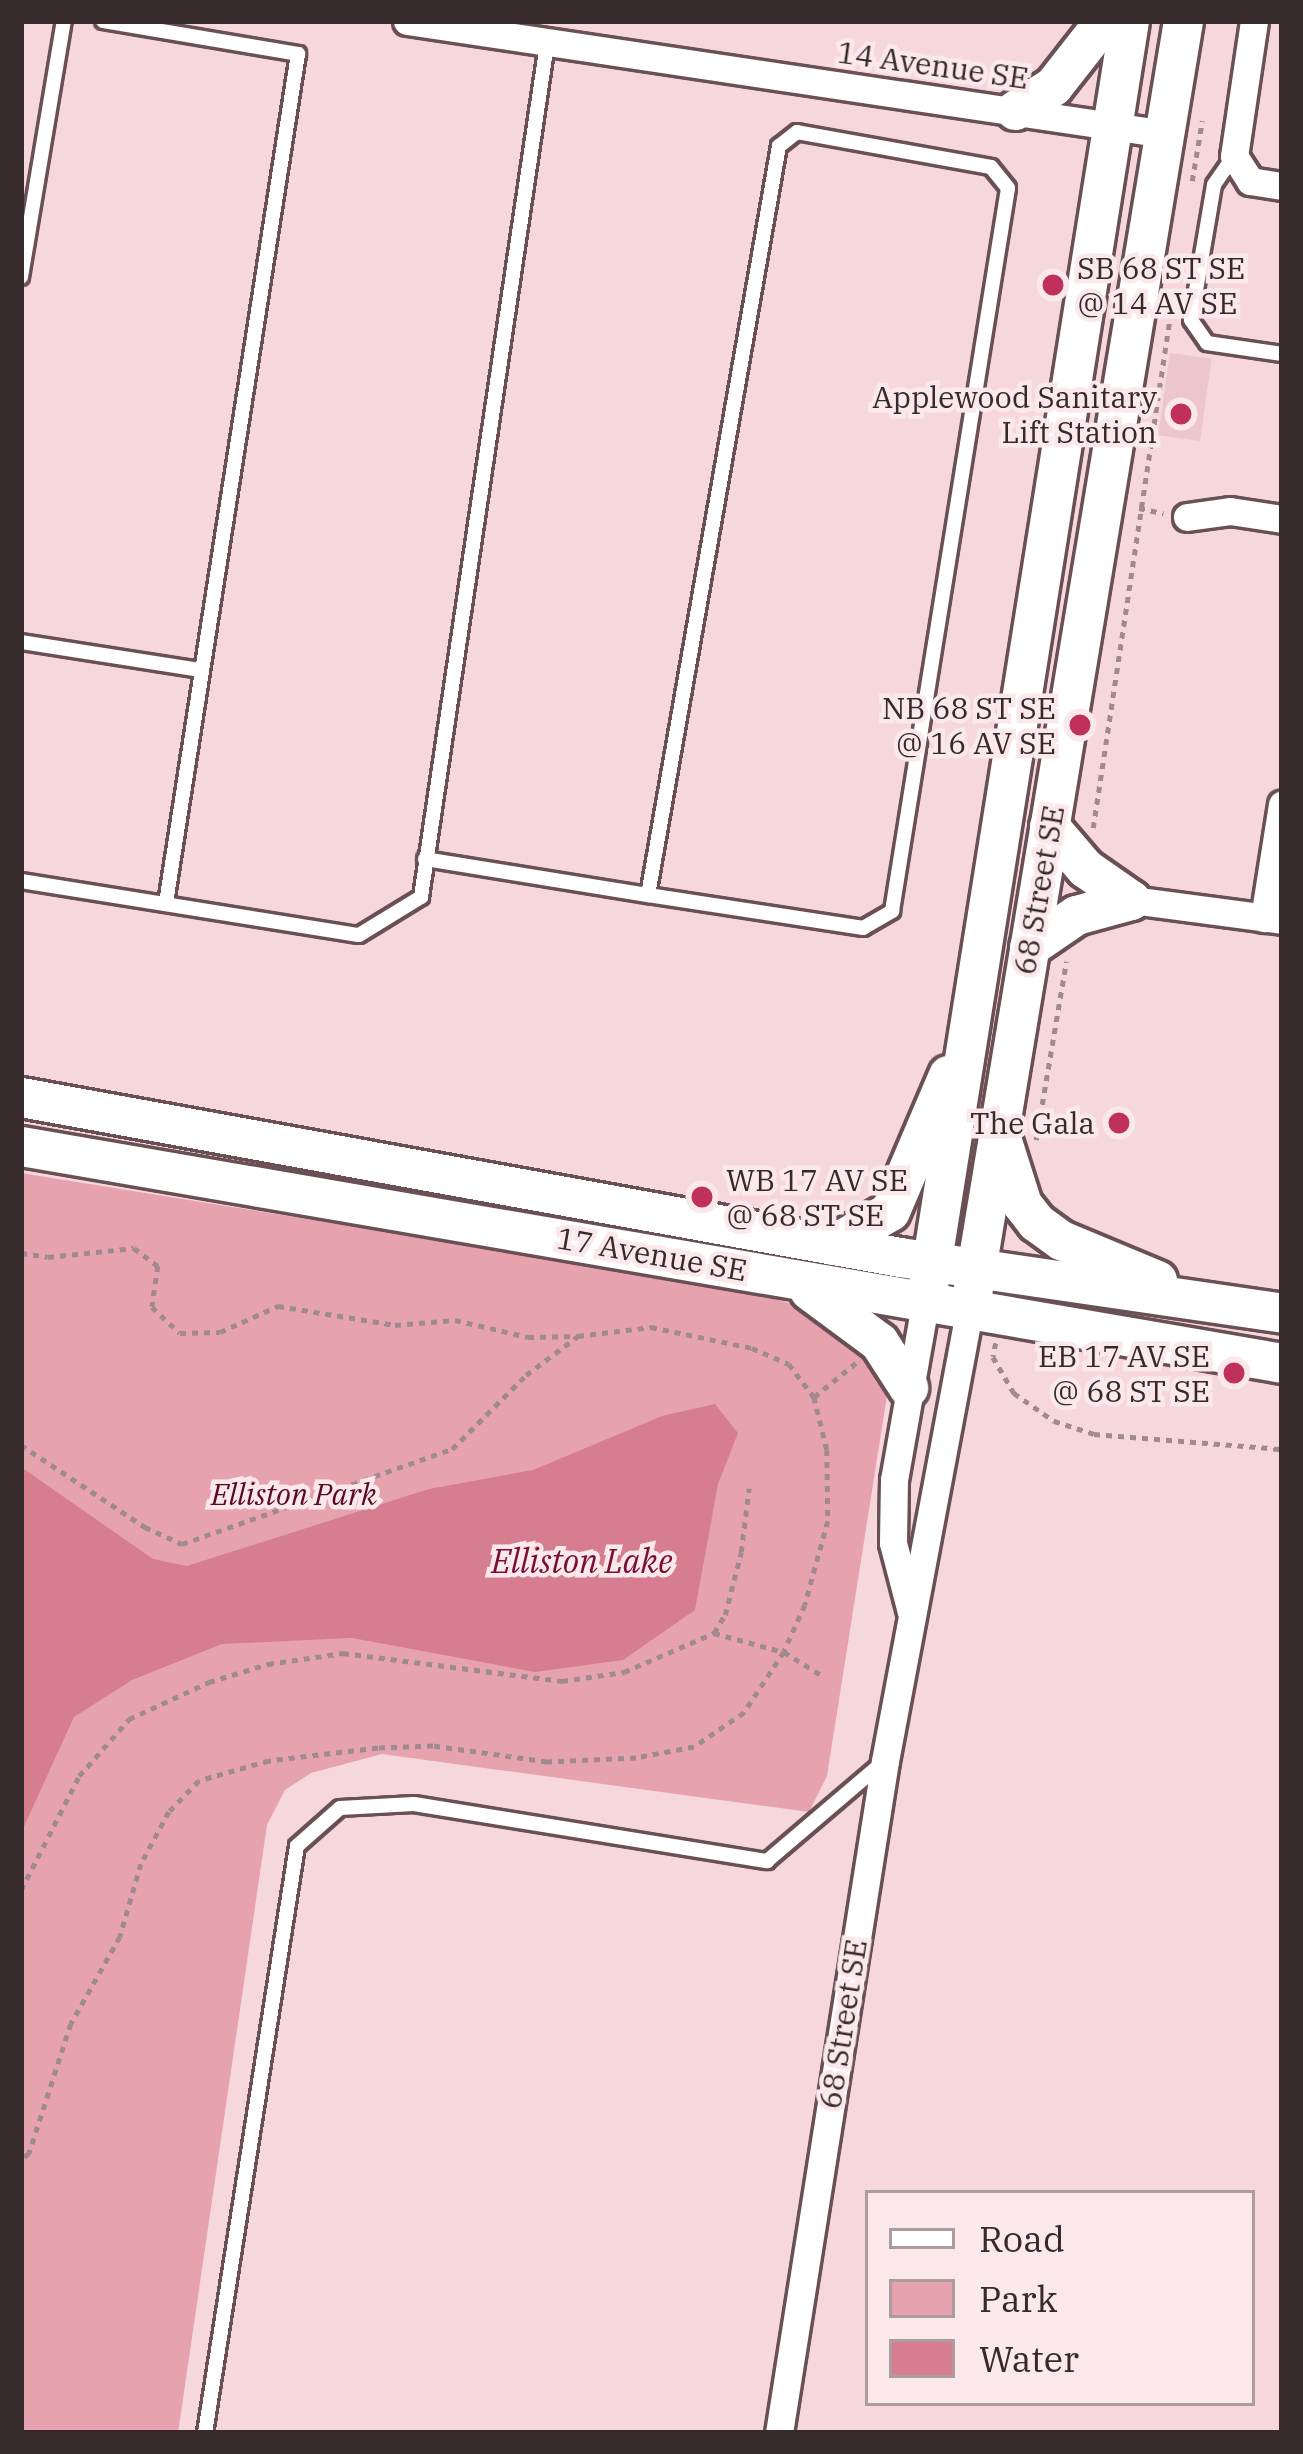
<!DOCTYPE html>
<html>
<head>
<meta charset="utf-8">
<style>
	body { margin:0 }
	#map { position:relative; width:1303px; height:2454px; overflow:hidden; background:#f6d7dc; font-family:"IBM Plex Serif",serif }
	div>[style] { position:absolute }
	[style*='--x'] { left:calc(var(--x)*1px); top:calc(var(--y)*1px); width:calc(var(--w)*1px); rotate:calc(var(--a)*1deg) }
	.built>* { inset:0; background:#ecc6cb; transform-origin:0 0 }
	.green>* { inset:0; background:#e6a3ae }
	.water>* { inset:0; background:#d67d8f }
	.path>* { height:4.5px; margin-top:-2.25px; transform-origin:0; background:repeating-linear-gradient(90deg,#a08a8d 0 6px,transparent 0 12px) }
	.roads { filter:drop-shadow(3px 0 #6a5054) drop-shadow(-3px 0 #6a5054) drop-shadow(0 3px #6a5054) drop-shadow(0 -3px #6a5054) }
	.lane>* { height:14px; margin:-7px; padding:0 7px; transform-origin:7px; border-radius:7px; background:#fff }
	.street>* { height:27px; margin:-13.5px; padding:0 13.5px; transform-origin:13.5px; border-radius:13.5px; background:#fff }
	.secondary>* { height:39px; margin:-19.5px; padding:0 19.5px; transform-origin:19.5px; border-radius:19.5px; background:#fff }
	.dots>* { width:33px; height:33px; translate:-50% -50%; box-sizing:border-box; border:6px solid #fbe8eb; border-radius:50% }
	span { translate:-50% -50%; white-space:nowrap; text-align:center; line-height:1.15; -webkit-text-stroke:9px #fbe8eb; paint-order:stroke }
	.street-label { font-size:30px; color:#35292b }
	.poi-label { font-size:30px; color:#35292b }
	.left { translate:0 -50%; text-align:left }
	.right { translate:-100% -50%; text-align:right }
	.park-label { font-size:30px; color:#5a0824; font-style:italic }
	.water-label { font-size:33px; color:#7a0d33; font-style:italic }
	.frame { position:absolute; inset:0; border:24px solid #35292b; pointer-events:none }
	.legend { position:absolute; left:865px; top:2190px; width:390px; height:216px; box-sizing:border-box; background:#fbe8eb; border:3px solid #ac9c9e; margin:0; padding:15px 21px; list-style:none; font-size:36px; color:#35292b }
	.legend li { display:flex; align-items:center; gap:24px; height:60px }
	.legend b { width:60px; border:3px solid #ac9c9e }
</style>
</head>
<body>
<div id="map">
	<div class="built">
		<div style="left:1170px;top:353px;width:42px;height:83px;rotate:8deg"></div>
	</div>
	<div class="green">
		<div style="clip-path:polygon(21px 1173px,748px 1290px,829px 1316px,889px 1383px,827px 1776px,809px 1812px,382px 1754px,311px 1773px,285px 1790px,267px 1825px,178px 2433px,21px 2433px)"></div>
	</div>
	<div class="water">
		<div style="clip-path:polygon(715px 1404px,738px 1433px,718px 1484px,695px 1610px,623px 1660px,535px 1672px,352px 1638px,222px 1644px,132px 1680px,74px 1717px,21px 1833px,21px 1467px,153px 1559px,187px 1566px,429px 1489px,533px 1470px,662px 1416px)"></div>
	</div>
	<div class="path">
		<div style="--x:1192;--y:181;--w:61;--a:-80.5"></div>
		<div style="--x:1139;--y:508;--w:25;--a:12"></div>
		<div style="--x:1093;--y:828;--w:517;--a:-81.43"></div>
		<div style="--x:1036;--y:1140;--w:181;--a:-80.4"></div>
		<div style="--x:21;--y:1253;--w:27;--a:8"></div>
		<div style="--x:48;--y:1257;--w:86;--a:-6"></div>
		<div style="--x:134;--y:1248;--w:30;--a:37"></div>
		<div style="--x:158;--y:1266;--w:41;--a:98.3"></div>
		<div style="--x:152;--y:1307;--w:38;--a:43"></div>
		<div style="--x:180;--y:1333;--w:40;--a:-1.4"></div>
		<div style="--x:220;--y:1332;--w:64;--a:-24.1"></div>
		<div style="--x:278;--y:1306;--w:119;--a:9.2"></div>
		<div style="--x:395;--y:1325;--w:60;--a:-4.8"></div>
		<div style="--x:455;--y:1320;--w:75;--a:13.1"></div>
		<div style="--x:528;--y:1337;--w:50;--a:-1.1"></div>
		<div style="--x:996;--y:1343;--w:14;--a:102"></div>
		<div style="--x:993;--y:1357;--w:42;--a:59.7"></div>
		<div style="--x:1014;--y:1393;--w:49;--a:35"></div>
		<div style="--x:1054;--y:1421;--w:42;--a:18"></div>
		<div style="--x:1094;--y:1434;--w:189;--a:4.6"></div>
		<div style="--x:814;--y:1397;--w:55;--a:-39.1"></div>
		<div style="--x:21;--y:1445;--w:149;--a:33.5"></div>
		<div style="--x:145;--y:1527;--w:41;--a:24.7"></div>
		<div style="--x:182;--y:1544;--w:286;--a:-19.4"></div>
		<div style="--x:452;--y:1449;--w:105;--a:-45"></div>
		<div style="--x:526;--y:1375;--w:65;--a:-36.9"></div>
		<div style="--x:578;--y:1336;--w:74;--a:-7"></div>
		<div style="--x:651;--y:1327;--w:103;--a:11.7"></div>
		<div style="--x:752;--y:1348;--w:40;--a:23.4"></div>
		<div style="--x:789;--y:1364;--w:41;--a:52.9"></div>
		<div style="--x:814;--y:1397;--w:55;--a:76.2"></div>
		<div style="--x:827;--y:1450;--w:71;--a:89.2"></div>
		<div style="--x:828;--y:1521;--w:87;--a:105.3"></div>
		<div style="--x:805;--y:1605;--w:51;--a:114.1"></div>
		<div style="--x:784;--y:1652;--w:73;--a:123.3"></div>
		<div style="--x:744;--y:1713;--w:60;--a:145.8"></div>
		<div style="--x:694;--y:1747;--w:59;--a:169.3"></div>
		<div style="--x:636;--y:1758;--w:89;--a:177.4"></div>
		<div style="--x:547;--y:1762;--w:115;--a:-172"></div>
		<div style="--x:433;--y:1746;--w:55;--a:177.9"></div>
		<div style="--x:378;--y:1748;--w:110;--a:173.2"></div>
		<div style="--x:269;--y:1761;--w:73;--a:164.1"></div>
		<div style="--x:199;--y:1781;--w:43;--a:134.1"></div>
		<div style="--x:169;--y:1812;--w:59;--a:118.3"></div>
		<div style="--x:141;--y:1864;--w:76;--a:106"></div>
		<div style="--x:120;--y:1937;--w:100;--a:119.4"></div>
		<div style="--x:71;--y:2024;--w:137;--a:107.9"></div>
		<div style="--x:29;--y:2154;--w:9;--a:148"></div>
		<div style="--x:714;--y:1633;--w:73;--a:15.2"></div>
		<div style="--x:784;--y:1652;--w:44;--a:31.9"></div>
		<div style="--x:21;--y:1890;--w:128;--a:-63"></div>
		<div style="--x:79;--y:1776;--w:76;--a:-48.7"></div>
		<div style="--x:129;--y:1719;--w:88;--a:-24.8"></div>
		<div style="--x:209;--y:1682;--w:62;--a:-17"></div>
		<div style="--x:268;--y:1664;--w:76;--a:-8.3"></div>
		<div style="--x:343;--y:1653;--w:221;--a:7.3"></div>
		<div style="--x:562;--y:1681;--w:63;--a:-8.3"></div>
		<div style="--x:624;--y:1672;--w:98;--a:-23.4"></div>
		<div style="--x:714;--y:1633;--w:21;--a:-59"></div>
		<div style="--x:725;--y:1615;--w:65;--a:-75.7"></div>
		<div style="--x:741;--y:1552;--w:64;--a:-82.9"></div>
	</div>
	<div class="roads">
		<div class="lane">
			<div style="--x:103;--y:21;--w:198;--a:9.6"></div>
			<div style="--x:298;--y:54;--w:859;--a:98.84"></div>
			<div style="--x:1234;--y:156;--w:35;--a:125"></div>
			<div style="--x:1214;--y:185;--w:137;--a:99.7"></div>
			<div style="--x:1191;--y:320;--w:28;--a:55"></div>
			<div style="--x:1207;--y:343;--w:76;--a:8.3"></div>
			<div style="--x:21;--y:277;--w:260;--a:-80.5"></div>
			<div style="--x:21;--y:642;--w:180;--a:8.9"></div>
			<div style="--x:425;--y:859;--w:226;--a:9.2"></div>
			<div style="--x:648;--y:895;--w:218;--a:8.7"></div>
			<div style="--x:863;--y:928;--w:34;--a:-30"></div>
			<div style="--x:892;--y:911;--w:732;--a:-80.88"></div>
			<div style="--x:1008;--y:188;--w:27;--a:-129"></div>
			<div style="--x:991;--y:167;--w:197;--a:-169.8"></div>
			<div style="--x:797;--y:132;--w:23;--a:142"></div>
			<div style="--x:779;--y:146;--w:760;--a:99.92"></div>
			<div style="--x:21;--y:881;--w:342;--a:9.1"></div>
			<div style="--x:359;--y:935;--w:73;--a:-31.5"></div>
			<div style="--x:421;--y:897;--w:862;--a:-81.6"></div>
			<div style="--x:205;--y:2433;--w:594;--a:-81.09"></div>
			<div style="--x:297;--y:1846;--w:57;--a:-41.5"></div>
			<div style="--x:340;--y:1808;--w:74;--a:-3.1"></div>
			<div style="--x:414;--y:1804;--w:358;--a:9.2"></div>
			<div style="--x:767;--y:1861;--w:150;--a:-40.4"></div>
		</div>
		<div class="street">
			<div style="--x:407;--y:21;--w:766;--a:8.48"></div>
			<div style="--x:1254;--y:21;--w:136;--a:98.4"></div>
			<div style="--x:1234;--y:156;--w:30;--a:57"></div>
			<div style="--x:1250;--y:181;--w:32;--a:9"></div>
			<div style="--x:1187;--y:517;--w:43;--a:-7.9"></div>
			<div style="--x:1230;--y:511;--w:53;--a:8.7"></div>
			<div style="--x:1131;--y:900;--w:152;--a:7.5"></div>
			<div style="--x:1264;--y:918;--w:115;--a:-81"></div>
			<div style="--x:911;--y:1612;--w:71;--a:-104.6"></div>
			<div style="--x:893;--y:1543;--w:63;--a:-89.1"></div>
			<div style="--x:894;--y:1480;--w:179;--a:-80"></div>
			<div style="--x:779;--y:2433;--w:680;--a:-81.04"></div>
			<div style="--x:885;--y:1761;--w:457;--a:-79.4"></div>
		</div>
		<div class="secondary">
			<div style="--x:1015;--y:110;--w:45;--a:-32.3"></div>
			<div style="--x:1053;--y:86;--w:83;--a:-51.9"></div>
			<div style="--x:1049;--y:826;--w:55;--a:49.4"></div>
			<div style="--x:1085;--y:868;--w:56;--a:34.8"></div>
			<div style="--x:1029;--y:947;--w:57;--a:-34.2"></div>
			<div style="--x:1076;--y:915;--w:57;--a:-15.3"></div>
			<div style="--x:21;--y:1097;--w:893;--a:10.32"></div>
			<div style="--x:900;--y:1257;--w:386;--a:8.3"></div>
			<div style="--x:1002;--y:1141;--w:66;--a:72.4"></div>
			<div style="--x:1022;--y:1204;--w:23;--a:52"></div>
			<div style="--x:1036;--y:1222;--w:31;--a:36"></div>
			<div style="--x:1061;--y:1240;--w:104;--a:22.6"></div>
			<div style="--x:21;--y:1146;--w:1280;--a:9.76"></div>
			<div style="--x:832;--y:1245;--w:67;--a:-30.4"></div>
			<div style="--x:890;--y:1211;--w:148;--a:-66.9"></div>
			<div style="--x:809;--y:1290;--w:87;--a:36.6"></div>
			<div style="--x:879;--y:1342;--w:54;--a:57.2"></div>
			<div style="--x:925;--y:1304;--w:1299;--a:-80.97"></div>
			<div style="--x:969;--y:1312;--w:1309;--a:-80.59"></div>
		</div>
	</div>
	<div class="dots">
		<div style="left:1053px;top:285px;background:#bf305b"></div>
		<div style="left:1181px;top:414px;background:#bf305b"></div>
		<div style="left:1080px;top:725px;background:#bf305b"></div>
		<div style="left:1119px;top:1123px;background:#bf305b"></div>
		<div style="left:702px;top:1197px;background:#bf305b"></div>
		<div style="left:1234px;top:1373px;background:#bf305b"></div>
	</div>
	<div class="street-label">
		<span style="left:933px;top:65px;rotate:8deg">14 Avenue SE</span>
		<span style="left:1039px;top:890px;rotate:-80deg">68 Street SE</span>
		<span style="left:652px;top:1254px;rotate:10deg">17 Avenue SE</span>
		<span style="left:843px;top:2024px;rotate:-81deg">68 Street SE</span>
	</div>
	<div class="poi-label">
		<span class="left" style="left:1077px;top:285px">SB 68 ST SE<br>@ 14 AV SE</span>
		<span class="right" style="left:1157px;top:414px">Applewood Sanitary<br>Lift Station</span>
		<span class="right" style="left:1056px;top:725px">NB 68 ST SE<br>@ 16 AV SE</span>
		<span class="right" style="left:1095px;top:1123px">The Gala</span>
		<span class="left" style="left:726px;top:1197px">WB 17 AV SE<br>@ 68 ST SE</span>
		<span class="right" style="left:1210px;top:1373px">EB 17 AV SE<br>@ 68 ST SE</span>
	</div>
	<div class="park-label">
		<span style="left:294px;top:1494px">Elliston Park</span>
	</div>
	<div class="water-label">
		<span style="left:582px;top:1561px">Elliston Lake</span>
	</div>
	<div class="frame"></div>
	<ul class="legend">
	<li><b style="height:15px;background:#fff"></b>Road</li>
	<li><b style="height:33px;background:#e6a3ae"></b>Park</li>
	<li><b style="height:33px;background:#d67d8f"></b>Water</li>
	</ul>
</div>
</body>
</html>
